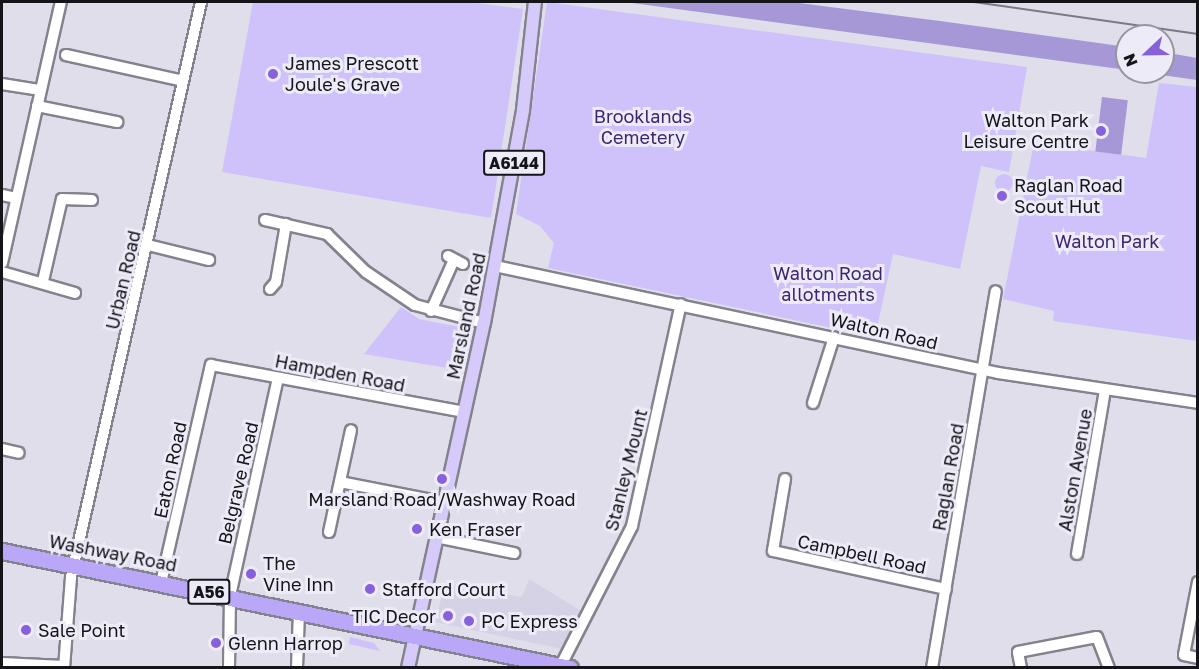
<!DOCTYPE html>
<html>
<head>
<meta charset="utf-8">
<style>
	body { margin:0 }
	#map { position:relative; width:1199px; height:669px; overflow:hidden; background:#e0deea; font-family:"Golos Text",sans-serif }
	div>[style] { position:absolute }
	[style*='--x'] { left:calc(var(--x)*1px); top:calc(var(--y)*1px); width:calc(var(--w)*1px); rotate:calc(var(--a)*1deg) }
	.built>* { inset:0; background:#d6d2e5 }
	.green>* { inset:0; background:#cfc2fa }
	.round { border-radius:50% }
	.water>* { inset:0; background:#a697d6; transform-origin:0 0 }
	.roads { filter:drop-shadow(2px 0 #84828d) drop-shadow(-2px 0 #84828d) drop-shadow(0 2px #84828d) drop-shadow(0 -2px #84828d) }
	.minor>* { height:10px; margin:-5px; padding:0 5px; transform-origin:5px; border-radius:5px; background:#fff }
	.major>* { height:12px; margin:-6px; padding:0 6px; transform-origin:6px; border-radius:6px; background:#d6cafb }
	.highway>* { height:15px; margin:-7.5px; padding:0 7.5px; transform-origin:7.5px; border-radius:7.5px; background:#bba7f8 }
	.tram>* { height:1.5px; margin:-0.75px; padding:0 0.75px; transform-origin:0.75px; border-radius:0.75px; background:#7b7981 }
	.dots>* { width:16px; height:16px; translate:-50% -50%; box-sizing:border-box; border:3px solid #edebf8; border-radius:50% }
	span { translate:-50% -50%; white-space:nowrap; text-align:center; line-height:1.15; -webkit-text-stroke:6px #edebf8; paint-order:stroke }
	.shield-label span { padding:2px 4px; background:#edebf8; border:2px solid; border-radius:4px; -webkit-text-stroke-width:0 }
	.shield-label { font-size:16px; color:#151418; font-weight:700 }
	.poi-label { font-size:18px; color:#151418 }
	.left { translate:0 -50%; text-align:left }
	.right { translate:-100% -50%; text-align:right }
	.park-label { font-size:18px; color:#3e256f }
	.street-label { font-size:18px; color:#151418 }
	.frame { position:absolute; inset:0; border:3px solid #151418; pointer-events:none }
	.north { position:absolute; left:1115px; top:24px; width:60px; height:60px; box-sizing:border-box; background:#edebf8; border:2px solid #97959e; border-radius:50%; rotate:248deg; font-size:16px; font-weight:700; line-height:24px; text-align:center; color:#151418 }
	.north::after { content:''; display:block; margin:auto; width:21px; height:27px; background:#8760db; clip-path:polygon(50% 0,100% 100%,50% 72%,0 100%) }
</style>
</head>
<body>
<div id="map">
	<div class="built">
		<div style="clip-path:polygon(529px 579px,583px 612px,566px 650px,435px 622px,445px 584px,522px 597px)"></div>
	</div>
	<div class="green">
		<div style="clip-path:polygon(253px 2px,469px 2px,523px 9px,491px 218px,222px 172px)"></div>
		<div style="clip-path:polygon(547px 2px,1027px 67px,1009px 172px,981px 166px,960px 269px,893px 254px,875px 337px,548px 268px,554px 243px,540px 226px,516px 214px)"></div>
		<div style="clip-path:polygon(1159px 83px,1197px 87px,1197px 341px,1053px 321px,1054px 311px,1003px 299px,1034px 143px,1146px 158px)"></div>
		<div class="round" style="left:995px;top:174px;width:18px;height:18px"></div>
		<div style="clip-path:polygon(401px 307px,419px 319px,459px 327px,465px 340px,459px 370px,364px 354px)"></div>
		<div style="clip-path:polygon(350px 637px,374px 643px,380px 651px,349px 644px)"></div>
	</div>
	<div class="water">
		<div style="clip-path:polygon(625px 2px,791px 2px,940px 21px,1127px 47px,1127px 70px)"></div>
		<div style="clip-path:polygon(1163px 52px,1197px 58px,1197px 80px,1140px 72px,1163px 72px)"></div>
		<div style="left:1102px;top:97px;width:26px;height:55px;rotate:7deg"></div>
	</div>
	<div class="roads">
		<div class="minor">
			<div style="--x:66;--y:55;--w:120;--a:12.5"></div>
			<div style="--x:2;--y:84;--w:39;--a:9"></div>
			<div style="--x:37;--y:106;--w:82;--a:11.3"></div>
			<div style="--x:2;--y:195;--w:14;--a:12"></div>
			<div style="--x:265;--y:220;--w:64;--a:12.7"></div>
			<div style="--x:327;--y:234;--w:54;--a:44.3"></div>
			<div style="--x:366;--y:272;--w:59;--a:34"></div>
			<div style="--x:415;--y:305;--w:71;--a:14.6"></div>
			<div style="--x:148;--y:245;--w:63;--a:13.8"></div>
			<div style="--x:448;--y:256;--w:17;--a:28"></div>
			<div style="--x:2;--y:263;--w:268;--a:-77.3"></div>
			<div style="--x:495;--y:266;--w:514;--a:12.01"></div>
			<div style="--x:998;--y:373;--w:202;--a:8.5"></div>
			<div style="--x:2;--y:272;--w:76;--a:16"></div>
			<div style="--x:43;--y:281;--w:84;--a:-77"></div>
			<div style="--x:62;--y:199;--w:30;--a:2"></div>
			<div style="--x:270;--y:289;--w:9;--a:-49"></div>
			<div style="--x:276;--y:282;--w:59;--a:-80.2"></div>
			<div style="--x:431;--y:311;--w:54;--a:-65.8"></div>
			<div style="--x:813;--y:403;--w:69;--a:-72.3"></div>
			<div style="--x:2;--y:449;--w:17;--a:13"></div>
			<div style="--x:785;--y:479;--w:73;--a:99.5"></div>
			<div style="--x:773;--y:551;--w:177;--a:12.4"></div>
			<div style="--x:340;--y:482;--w:105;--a:11"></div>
			<div style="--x:329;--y:532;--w:104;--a:-77.8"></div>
			<div style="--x:436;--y:537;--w:80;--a:11.6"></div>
			<div style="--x:1077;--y:554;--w:165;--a:-80.3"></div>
			<div style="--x:1198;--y:582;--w:74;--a:100.9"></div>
			<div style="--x:1184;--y:655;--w:14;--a:12"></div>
			<div style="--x:161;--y:583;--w:224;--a:-77.1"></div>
			<div style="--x:211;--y:365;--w:257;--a:10.5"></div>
			<div style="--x:2;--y:663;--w:62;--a:2.8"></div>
			<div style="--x:561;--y:665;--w:156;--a:-62.9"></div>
			<div style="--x:632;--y:526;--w:227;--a:-77.6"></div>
			<div style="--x:64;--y:668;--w:91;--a:-85.6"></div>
			<div style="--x:71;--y:577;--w:590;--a:-77.26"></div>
			<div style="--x:229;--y:668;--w:72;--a:-89.2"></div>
			<div style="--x:230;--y:596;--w:223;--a:-77.6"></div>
			<div style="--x:297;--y:668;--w:58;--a:-88"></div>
			<div style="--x:932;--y:668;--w:382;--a:-80.4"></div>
			<div style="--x:1021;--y:668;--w:16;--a:-101"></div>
			<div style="--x:1018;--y:652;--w:80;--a:-10.8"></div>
			<div style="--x:1097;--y:637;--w:33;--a:69"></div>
		</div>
		<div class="major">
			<div style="--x:408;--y:668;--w:353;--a:-77.6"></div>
			<div style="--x:484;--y:323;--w:217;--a:-79.6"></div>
			<div style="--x:523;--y:110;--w:109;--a:-83.7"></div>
		</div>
		<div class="highway">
			<div style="--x:2;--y:551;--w:580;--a:11.64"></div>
		</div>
	</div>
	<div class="tram">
		<div style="--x:974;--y:2;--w:226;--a:8.1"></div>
	</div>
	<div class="dots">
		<div style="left:273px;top:74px;background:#8760db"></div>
		<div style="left:1101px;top:131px;background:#8760db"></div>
		<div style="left:1002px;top:196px;background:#8760db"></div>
		<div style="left:442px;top:479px;background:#8760db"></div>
		<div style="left:417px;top:529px;background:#8760db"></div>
		<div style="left:251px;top:574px;background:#8760db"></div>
		<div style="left:370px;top:589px;background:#8760db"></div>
		<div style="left:448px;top:616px;background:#8760db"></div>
		<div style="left:469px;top:621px;background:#8760db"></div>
		<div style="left:26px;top:630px;background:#8760db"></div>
		<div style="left:216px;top:643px;background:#8760db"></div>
	</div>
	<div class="shield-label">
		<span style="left:514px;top:163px">A6144</span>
		<span style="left:209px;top:592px">A56</span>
	</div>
	<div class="poi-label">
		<span class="left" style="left:285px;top:74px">James Prescott<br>Joule's Grave</span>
		<span class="right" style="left:1089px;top:131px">Walton Park<br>Leisure Centre</span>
		<span class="left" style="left:1014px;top:196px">Raglan Road<br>Scout Hut</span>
		<span style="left:442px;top:499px">Marsland Road/Washway Road</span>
		<span class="left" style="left:429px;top:529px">Ken Fraser</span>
		<span class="left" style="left:263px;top:574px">The<br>Vine Inn</span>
		<span class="left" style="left:382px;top:589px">Stafford Court</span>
		<span class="right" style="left:436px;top:616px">TIC Decor</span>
		<span class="left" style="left:481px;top:621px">PC Express</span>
		<span class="left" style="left:38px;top:630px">Sale Point</span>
		<span class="left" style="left:228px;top:643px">Glenn Harrop</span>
	</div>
	<div class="park-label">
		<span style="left:643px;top:127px">Brooklands<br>Cemetery</span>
		<span style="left:1107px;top:241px">Walton Park</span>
		<span style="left:828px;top:284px">Walton Road<br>allotments</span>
	</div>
	<div class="street-label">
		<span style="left:123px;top:280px;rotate:-77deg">Urban Road</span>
		<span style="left:466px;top:316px;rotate:-78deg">Marsland Road</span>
		<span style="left:884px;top:331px;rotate:13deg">Walton Road</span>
		<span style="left:340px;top:373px;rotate:11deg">Hampden Road</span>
		<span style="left:170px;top:470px;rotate:-78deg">Eaton Road</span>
		<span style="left:626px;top:470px;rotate:-76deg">Stanley Mount</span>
		<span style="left:1075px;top:470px;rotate:-80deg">Alston Avenue</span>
		<span style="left:948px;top:477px;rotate:-80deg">Raglan Road</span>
		<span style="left:238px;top:483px;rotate:-77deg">Belgrave Road</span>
		<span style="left:113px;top:553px;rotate:11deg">Washway Road</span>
		<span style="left:862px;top:554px;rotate:12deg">Campbell Road</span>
	</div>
	<div class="frame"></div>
	<div class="north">N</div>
</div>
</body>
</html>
